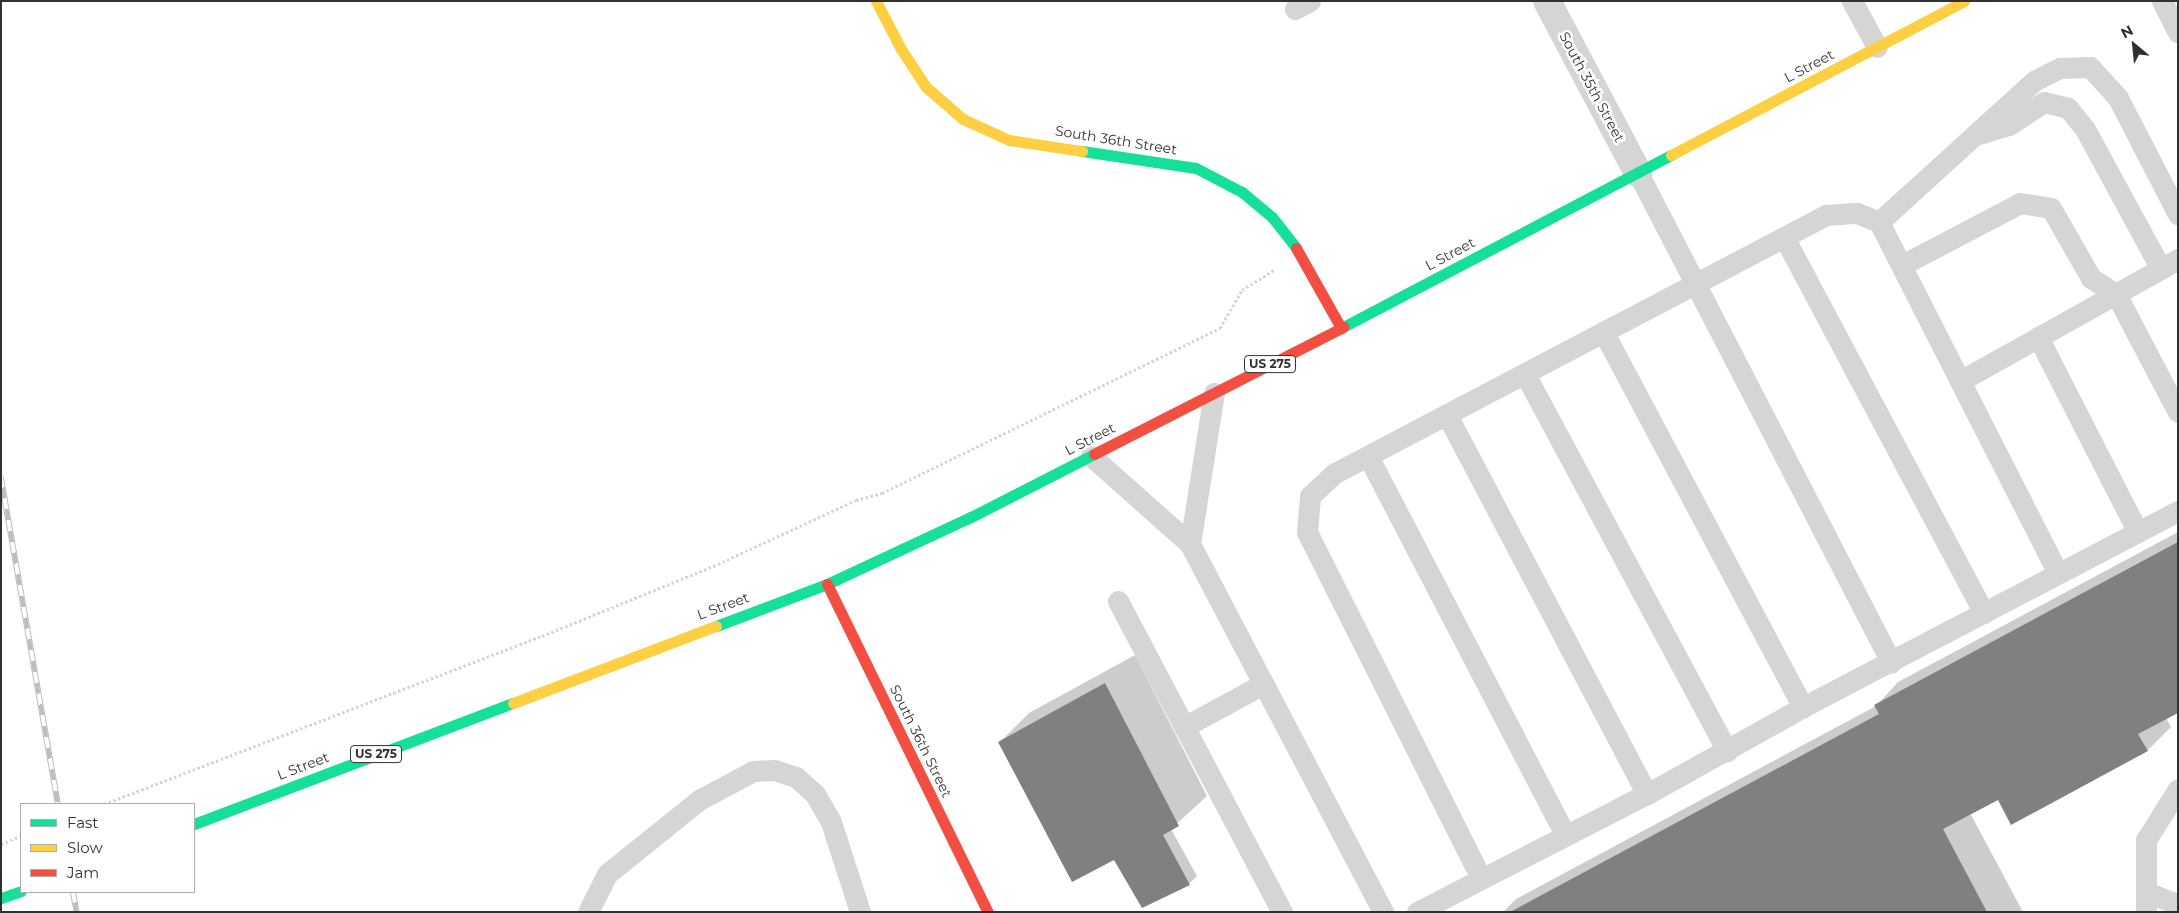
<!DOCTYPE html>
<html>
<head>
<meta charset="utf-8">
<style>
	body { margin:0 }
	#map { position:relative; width:2179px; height:913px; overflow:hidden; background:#fff; font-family:Montserrat,sans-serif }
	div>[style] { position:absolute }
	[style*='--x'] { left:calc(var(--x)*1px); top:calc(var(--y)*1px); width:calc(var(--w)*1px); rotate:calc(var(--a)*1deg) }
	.shadow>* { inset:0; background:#0003 }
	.building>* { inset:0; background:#808080 }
	.path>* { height:3px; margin-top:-1.5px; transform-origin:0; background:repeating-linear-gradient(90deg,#d5d5d5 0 2.5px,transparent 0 5px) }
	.lane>* { height:21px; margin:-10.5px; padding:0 10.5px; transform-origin:10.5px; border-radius:10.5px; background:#d5d5d5 }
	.street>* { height:28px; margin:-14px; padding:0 14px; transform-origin:14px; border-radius:14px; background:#d5d5d5 }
	.fast>* { height:11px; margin:-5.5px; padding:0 5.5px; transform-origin:5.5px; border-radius:5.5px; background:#16e098 }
	.slow>* { height:11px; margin:-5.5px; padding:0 5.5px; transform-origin:5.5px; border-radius:5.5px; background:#ffcf43 }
	.jam>* { height:11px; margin:-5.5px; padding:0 5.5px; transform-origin:5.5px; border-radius:5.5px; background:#f24e42 }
	.rail>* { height:5.5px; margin-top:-2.75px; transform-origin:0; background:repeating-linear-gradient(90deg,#fff 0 11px,#bdbdbd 0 22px); box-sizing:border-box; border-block:1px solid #bdbdbd }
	span { translate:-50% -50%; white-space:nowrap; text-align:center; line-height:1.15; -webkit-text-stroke:5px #fff; paint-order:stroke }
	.shield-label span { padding:1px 4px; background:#fff; border:1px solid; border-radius:4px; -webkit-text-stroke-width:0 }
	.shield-label { font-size:12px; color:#313131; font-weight:700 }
	.street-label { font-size:14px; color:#313131 }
	.frame { position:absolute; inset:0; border:2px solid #313131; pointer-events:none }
	.legend { position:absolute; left:20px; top:803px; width:175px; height:90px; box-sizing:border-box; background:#fff; border:1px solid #adadad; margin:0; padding:6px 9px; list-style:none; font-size:15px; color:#313131 }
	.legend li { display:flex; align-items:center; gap:10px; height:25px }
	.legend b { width:25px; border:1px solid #adadad }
	.north { position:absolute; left:2109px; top:20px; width:50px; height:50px; -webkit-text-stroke:4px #fff; paint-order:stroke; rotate:332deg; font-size:14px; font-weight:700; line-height:20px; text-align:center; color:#313131 }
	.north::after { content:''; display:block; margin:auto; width:18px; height:22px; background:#313131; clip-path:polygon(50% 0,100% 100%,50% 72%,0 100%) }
</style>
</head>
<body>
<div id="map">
	<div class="shadow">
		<div style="clip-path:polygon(2178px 532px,2178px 711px,2166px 718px,2171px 727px,2148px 750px,2012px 823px,1999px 798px,1970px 813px,2023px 912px,1503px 912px,1516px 899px,1876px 706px,1898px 682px)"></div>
		<div style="clip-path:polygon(1135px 655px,1207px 796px,1171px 829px,1197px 876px,1189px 884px,1115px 861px,1000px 742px,1029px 713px)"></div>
	</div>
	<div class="building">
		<div style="clip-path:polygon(2178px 542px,2178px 713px,2138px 734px,2148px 751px,2011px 825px,1998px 800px,1943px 829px,1987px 912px,1510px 912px,1879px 714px,1874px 705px)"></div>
		<div style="clip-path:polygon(1105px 683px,1179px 826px,1163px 835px,1190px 885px,1142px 908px,1114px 860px,1072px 882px,998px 742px)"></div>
	</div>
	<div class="path">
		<div style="--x:104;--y:804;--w:469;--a:-21"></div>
		<div style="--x:542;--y:636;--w:190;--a:-22.2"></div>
		<div style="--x:718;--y:564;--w:152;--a:-24.9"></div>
		<div style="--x:856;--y:500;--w:27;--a:-15"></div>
		<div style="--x:882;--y:493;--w:376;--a:-26"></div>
		<div style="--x:1220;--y:328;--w:44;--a:-59.9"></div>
		<div style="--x:1242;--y:290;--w:38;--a:-32"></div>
		<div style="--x:1;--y:844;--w:22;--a:-22"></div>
	</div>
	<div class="lane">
		<div style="--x:1852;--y:1;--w:52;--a:61.5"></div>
		<div style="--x:2162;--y:1;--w:35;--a:63"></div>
		<div style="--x:1295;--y:9;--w:17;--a:-28"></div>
		<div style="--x:1979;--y:134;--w:31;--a:-17"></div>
		<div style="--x:2009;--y:125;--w:42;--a:-33.3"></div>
		<div style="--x:2044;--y:102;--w:25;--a:14"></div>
		<div style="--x:2068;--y:108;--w:27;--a:51"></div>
		<div style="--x:2085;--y:129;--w:159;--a:61.5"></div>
		<div style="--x:1638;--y:173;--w:551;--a:62.64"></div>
		<div style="--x:1879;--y:222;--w:394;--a:63"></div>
		<div style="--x:1784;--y:237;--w:426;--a:62"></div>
		<div style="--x:1902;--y:265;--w:133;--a:-27.7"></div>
		<div style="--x:2020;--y:203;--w:31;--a:9"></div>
		<div style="--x:2051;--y:208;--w:81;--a:60.3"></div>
		<div style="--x:2091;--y:278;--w:30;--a:33"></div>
		<div style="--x:2116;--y:294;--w:133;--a:62.3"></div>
		<div style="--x:1604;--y:333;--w:424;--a:62"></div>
		<div style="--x:2038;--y:337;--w:219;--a:62.9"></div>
		<div style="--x:1525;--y:374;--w:428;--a:61.8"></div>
		<div style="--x:1960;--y:381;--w:250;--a:-29.2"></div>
		<div style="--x:1447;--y:415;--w:429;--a:62.2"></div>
		<div style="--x:1091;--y:456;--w:132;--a:41.6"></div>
		<div style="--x:1190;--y:544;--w:153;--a:-81"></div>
		<div style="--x:1368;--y:456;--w:426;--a:62.5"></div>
		<div style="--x:1190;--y:544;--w:416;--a:62.3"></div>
		<div style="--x:1118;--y:601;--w:352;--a:62.2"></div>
		<div style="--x:1184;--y:727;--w:90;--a:-28.6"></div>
		<div style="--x:1481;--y:878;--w:387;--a:-116.7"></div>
		<div style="--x:1307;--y:532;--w:36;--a:-85"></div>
		<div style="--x:1310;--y:496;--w:34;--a:-43"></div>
		<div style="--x:1335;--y:473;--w:555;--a:-27.72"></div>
		<div style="--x:1826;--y:215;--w:31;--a:-4"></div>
		<div style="--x:1857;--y:213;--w:24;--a:22"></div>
		<div style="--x:1879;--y:222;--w:210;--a:-42.3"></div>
		<div style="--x:2034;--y:81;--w:29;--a:-27"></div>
		<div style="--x:2060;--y:68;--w:30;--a:-2"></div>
		<div style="--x:2090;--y:67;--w:42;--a:47.9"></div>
		<div style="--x:2118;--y:98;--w:131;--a:62.7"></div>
		<div style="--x:2146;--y:892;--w:34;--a:21"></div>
		<div style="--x:588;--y:912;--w:42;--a:-63.4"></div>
		<div style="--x:607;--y:874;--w:118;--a:-38.8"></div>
		<div style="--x:699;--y:800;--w:61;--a:-28.2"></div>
		<div style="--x:753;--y:771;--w:21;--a:-3"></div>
		<div style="--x:774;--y:770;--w:23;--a:18"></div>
		<div style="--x:796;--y:777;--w:25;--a:42"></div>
		<div style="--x:815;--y:794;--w:32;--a:60"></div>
		<div style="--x:831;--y:822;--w:95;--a:72.1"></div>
		<div style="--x:1417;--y:912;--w:259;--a:-27.2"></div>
		<div style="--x:1647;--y:794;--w:179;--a:-29.1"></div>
		<div style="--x:1803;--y:707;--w:423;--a:-27.6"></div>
		<div style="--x:2146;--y:912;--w:72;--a:-90"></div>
		<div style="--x:2146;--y:840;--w:60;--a:-57.9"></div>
	</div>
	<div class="street">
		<div style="--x:1547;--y:1;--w:195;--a:62.1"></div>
	</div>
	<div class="fast">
		<div style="--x:1082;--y:151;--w:115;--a:8.5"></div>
		<div style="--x:1196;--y:168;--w:52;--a:27.6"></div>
		<div style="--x:1242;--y:192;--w:39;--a:40"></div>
		<div style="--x:1272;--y:217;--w:39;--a:52"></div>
		<div style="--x:1343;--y:327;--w:370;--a:-27.7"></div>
		<div style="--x:716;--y:626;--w:119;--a:-20.7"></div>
		<div style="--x:827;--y:584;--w:159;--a:-25"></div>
		<div style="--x:971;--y:517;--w:138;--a:-27.1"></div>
		<div style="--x:194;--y:824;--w:341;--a:-20.8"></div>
		<div style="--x:1;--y:898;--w:21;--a:-19"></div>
	</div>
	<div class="slow">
		<div style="--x:876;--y:1;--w:54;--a:62.5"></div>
		<div style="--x:901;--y:49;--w:45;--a:56.7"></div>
		<div style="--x:926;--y:87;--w:49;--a:40.9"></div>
		<div style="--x:963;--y:119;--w:51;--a:24.5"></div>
		<div style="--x:1009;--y:140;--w:74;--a:8.6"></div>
		<div style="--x:1671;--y:155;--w:331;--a:-27.7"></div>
		<div style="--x:513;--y:703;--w:217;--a:-20.8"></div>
	</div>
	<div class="jam">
		<div style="--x:1296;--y:248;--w:92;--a:60.6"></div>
		<div style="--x:1094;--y:454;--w:280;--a:-27"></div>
		<div style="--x:827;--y:584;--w:365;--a:63.9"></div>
	</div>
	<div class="rail">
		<div style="--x:1;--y:477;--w:332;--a:80.1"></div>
		<div style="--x:73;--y:892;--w:20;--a:79"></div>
	</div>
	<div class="shield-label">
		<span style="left:1270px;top:364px">US 275</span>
		<span style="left:376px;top:754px">US 275</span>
	</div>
	<div class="street-label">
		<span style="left:1809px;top:66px;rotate:-28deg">L Street</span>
		<span style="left:1592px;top:87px;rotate:62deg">South 35th Street</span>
		<span style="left:1116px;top:140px;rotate:9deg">South 36th Street</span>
		<span style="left:1450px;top:254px;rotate:-28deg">L Street</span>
		<span style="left:1090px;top:439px;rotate:-27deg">L Street</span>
		<span style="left:723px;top:606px;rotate:-20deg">L Street</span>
		<span style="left:921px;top:741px;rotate:64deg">South 36th Street</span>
		<span style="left:303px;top:766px;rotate:-21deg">L Street</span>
	</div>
	<div class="frame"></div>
	<ul class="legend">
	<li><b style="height:6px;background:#16e098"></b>Fast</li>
	<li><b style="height:6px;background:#ffcf43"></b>Slow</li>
	<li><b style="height:6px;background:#f24e42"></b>Jam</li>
	</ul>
	<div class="north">N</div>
</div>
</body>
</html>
